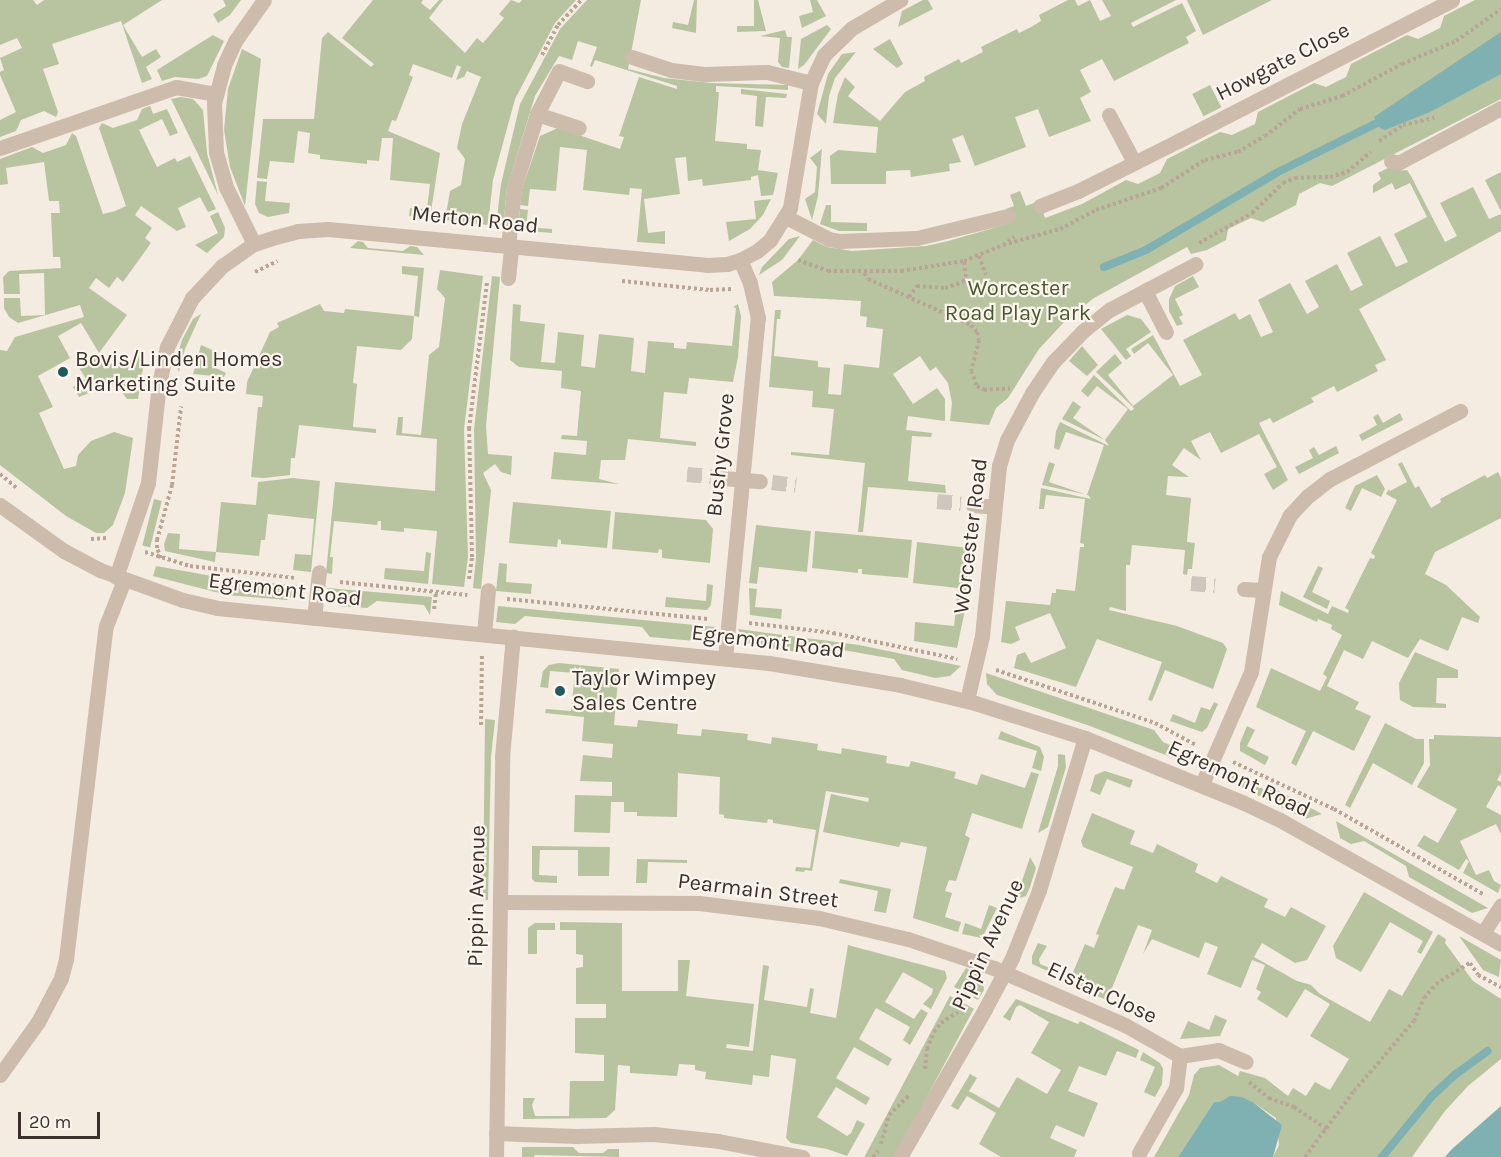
<!DOCTYPE html>
<html>
<head>
<meta charset="utf-8">
<style>
	body { margin:0 }
	#map { position:relative; width:1501px; height:1157px; overflow:hidden; background:#f4ebe1; font-family:Karla,sans-serif }
	div>[style] { position:absolute }
	[style*='--x'] { left:calc(var(--x)*1px); top:calc(var(--y)*1px); width:calc(var(--w)*1px); rotate:calc(var(--a)*1deg) }
	.green>* { inset:0; background:#b8c4a0; transform-origin:0 0 }
	.water>* { inset:0; background:#7fb0b2 }
	.stream>* { height:8px; margin:-4px; padding:0 4px; transform-origin:4px; border-radius:4px; background:#7fb0b2 }
	.minor-tunnel>* { height:15px; margin-top:-7.5px; transform-origin:0; background:repeating-linear-gradient(90deg,#cfc6bd 0 15px,transparent 0 23px) }
	.path>* { height:4px; margin-top:-2px; transform-origin:0; background:repeating-linear-gradient(90deg,#b9a596 0 3px,transparent 0 6px) }
	.minor>* { height:15px; margin:-7.5px; padding:0 7.5px; transform-origin:7.5px; border-radius:7.5px; background:#cdbbac }
	.dots>* { width:16px; height:16px; translate:-50% -50%; box-sizing:border-box; border:3px solid #fbf5ee; border-radius:50% }
	span { translate:-50% -50%; white-space:nowrap; text-align:center; line-height:1.15; -webkit-text-stroke:4.5px #fbf5ee; paint-order:stroke }
	.street-label { font-size:22px; color:#3b302b }
	.park-label { font-size:22px; color:#4a5a2e }
	.poi-label { font-size:22px; color:#3b302b }
	.left { translate:0 -50%; text-align:left }
	.scale { position:absolute; left:18px; top:1112px; width:82px; height:27px; box-sizing:border-box; border:3px solid #3b302b; border-top:0; padding-left:8px; font-size:18px; line-height:21px; white-space:nowrap; color:#3b302b; -webkit-text-stroke:4px #fbf5ee; paint-order:stroke }
</style>
</head>
<body>
<div id="map">
	<div class="green">
		<div style="clip-path:polygon(0 0,33px 0,37px 5px,44px 0,162px 0,123px 25px,142px 57px,156px 49px,161px 57px,146px 67px,152px 79px,142px 83px,121px 21px,52px 44px,59px 64px,43px 69px,58px 112px,56px 117px,44px 111px,21px 120px,16px 131px,0 137px,0 120px,16px 112px,0 75px,0 72px,4px 70px,0 58px,22px 48px,17px 38px,0 45px)"></div>
		<div style="clip-path:polygon(223px 0,241px 0,230px 15px,218px 23px,213px 14px,226px 6px)"></div>
		<div style="clip-path:polygon(373px 0,423px 0,421px 3px,430px 10px,439px 0,443px 0,429px 18px,465px 53px,477px 38px,483px 43px,504px 18px,499px 14px,511px 0,519px 3px,522px 0,576px 0,555px 23px,515px 99px,493px 180px,488px 225px,445px 220px,450px 191px,461px 185px,465px 159px,457px 148px,462px 124px,481px 77px,467px 71px,464px 77px,456px 80px,461px 67px,457px 65px,452px 78px,413px 64px,409px 75px,413px 77px,396px 121px,392px 120px,388px 131px,440px 153px,430px 218px,409px 216px,410px 208px,427px 209px,430px 184px,390px 180px,393px 138px,382px 138px,379px 161px,367px 160px,367px 164px,320px 159px,320px 155px,308px 153px,310px 133px,298px 131px,294px 163px,270px 161px,267px 179px,257px 178px,263px 119px,314px 119px,322px 38px,328px 32px,371px 67px,374px 64px,342px 38px)"></div>
		<div style="clip-path:polygon(587px 0,641px 0,628px 69px,664px 78px,711px 83px,788px 85px,788px 90px,716px 86px,716px 92px,719px 92px,715px 141px,747px 144px,747px 149px,761px 150px,758px 170px,778px 173px,773px 195px,761px 196px,758px 175px,751px 177px,751px 180px,703px 186px,702px 179px,688px 181px,686px 157px,675px 158px,680px 194px,644px 199px,648px 233px,665px 231px,665px 244px,637px 242px,642px 189px,630px 188px,629px 195px,583px 190px,587px 150px,560px 147px,556px 191px,530px 189px,528px 206px,520px 205px,522px 189px,540px 136px,558px 128px,620px 149px,624px 137px,619px 136px,639px 77px,677px 89px,677px 86px,595px 60px,592px 67px,590px 66px,597px 47px,578px 41px,572px 60px,559px 56px,535px 96px,507px 188px,503px 228px,496px 226px,501px 184px,520px 104px,560px 29px)"></div>
		<div style="clip-path:polygon(694px 0,697px 0,696px 33px,672px 28px,673px 22px,688px 25px)"></div>
		<div style="clip-path:polygon(754px 0,758px 0,766px 31px,737px 32px,737px 26px,754px 26px)"></div>
		<div style="clip-path:polygon(810px 0,817px 0,826px 16px,802px 28px,799px 16px,813px 12px)"></div>
		<div style="clip-path:polygon(923px 0,928px 0,933px 9px,898px 27px,902px 11px)"></div>
		<div style="clip-path:polygon(1068px 0,1075px 0,1078px 6px,1090px 0,1100px 21px,1111px 16px,1102px 0,1176px 0,1131px 23px,1133px 27px,1182px 3px,1196px 31px,1186px 37px,1189px 43px,1114px 81px,1102px 59px,1080px 70px,1091px 92px,1080px 98px,1091px 121px,1049px 137px,1038px 109px,1015px 117px,1026px 147px,975px 166px,963px 135px,952px 139px,961px 162px,949px 164px,950px 171px,911px 177px,910px 170px,886px 171px,886px 184px,831px 184px,830px 156px,838px 150px,876px 153px,878px 127px,833px 123px,838px 94px,845px 77px,855px 87px,848px 96px,880px 121px,905px 92px,925px 81px,924px 77px,959px 59px,961px 63px,983px 52px,981px 47px,1017px 29px,1019px 33px,1031px 27px,1041px 21px,1039px 15px)"></div>
		<div style="clip-path:polygon(1187px 0,1272px 0,1203px 35px)"></div>
		<div style="clip-path:polygon(1475px 0,1501px 0,1501px 99px,1332px 186px,1320px 183px,1299px 194px,1296px 205px,1263px 222px,1251px 218px,1228px 229px,1226px 240px,1207px 250px,1191px 254px,1187px 247px,1094px 298px,1066px 320px,1039px 349px,1008px 398px,996px 408px,989px 425px,950px 421px,952px 403px,948px 383px,936px 367px,930px 371px,920px 356px,893px 374px,913px 404px,937px 388px,945px 399px,945px 421px,908px 416px,906px 430px,932px 433px,931px 437px,912px 436px,908px 481px,945px 485px,946px 493px,868px 487px,863px 532px,858px 532px,865px 463px,791px 455px,791px 452px,829px 455px,834px 409px,812px 407px,813px 391px,769px 387px,775px 310px,781px 310px,780px 319px,777px 319px,774px 356px,818px 361px,818px 367px,830px 368px,828px 394px,841px 395px,844px 364px,879px 368px,883px 329px,866px 327px,867px 317px,860px 316px,861px 301px,774px 296px,772px 282px,798px 260px,813px 240px,827px 247px,852px 251px,926px 246px,948px 241px,1011px 223px,1006px 209px,1014px 206px,1010px 195px,1020px 191px,1026px 206px,1039px 201px,1045px 218px,1082px 204px,1126px 180px,1138px 184px,1160px 173px,1167px 159px,1220px 132px,1232px 135px,1255px 124px,1258px 112px,1314px 83px,1326px 87px,1346px 77px,1351px 64px,1407px 35px,1418px 39px,1440px 28px,1444px 16px)"></div>
		<div style="clip-path:polygon(827px 25px,831px 29px,804px 65px,798px 69px,801px 39px)"></div>
		<div style="clip-path:polygon(785px 30px,787px 37px,792px 37px,789px 68px,782px 67px,778px 62px,780px 38px,760px 36px)"></div>
		<div style="clip-path:polygon(213px 35px,224px 41px,207px 76px,198px 79px,175px 77px,162px 81px,157px 70px)"></div>
		<div style="clip-path:polygon(890px 39px,903px 64px,897px 68px,873px 49px)"></div>
		<div style="clip-path:polygon(242px 49px,261px 59px,245px 206px,230px 167px,224px 130px,228px 89px)"></div>
		<div style="clip-path:polygon(856px 52px,835px 78px,829px 96px,826px 124px,817px 114px,828px 74px,842px 54px)"></div>
		<div style="left:1210px;top:85px;width:25px;height:20px;rotate:63deg"></div>
		<div style="clip-path:polygon(741px 89px,787px 94px,786px 98px,766px 97px,763px 127px,755px 126px,757px 96px,741px 94px)"></div>
		<div style="clip-path:polygon(181px 97px,193px 99px,203px 110px,207px 153px,218px 195px,171px 99px)"></div>
		<div style="clip-path:polygon(150px 106px,153px 114px,167px 109px,178px 133px,170px 136px,162px 119px,139px 130px,157px 167px,175px 158px,177px 162px,190px 156px,216px 209px,208px 212px,200px 197px,178px 208px,186px 227px,177px 231px,141px 206px,135px 215px,152px 228px,145px 238px,151px 243px,123px 282px,117px 277px,109px 288px,96px 278px,89px 288px,127px 315px,99px 353px,81px 323px,58px 336px,70px 358px,38px 376px,53px 407px,39px 413px,64px 469px,76px 466px,78px 455px,91px 441px,114px 432px,133px 438px,125px 493px,113px 525px,104px 533px,96px 533px,66px 516px,0 465px,0 350px,7px 351px,15px 337px,84px 317px,80px 305px,18px 323px,9px 317px,4px 308px,4px 298px,20px 298px,21px 316px,45px 315px,44px 273px,19px 274px,20px 294px,4px 294px,3px 277px,9px 271px,61px 268px,60px 257px,53px 257px,51px 213px,60px 213px,59px 201px,49px 201px,44px 162px,6px 168px,8px 184px,0 185px,0 159px,32px 147px,43px 153px,66px 145px,72px 133px,76px 136px,103px 214px,115px 211px,126px 206px,99px 128px,102px 123px,113px 128px,137px 120px,142px 109px)"></div>
		<div style="clip-path:polygon(822px 149px,818px 196px,812px 220px,805px 199px,815px 192px,817px 167px,810px 158px)"></div>
		<div style="clip-path:polygon(1394px 165px,1396px 171px,1407px 170px,1411px 176px,1445px 242px,1457px 236px,1440px 203px,1473px 187px,1489px 219px,1501px 214px,1501px 231px,1359px 309px,1386px 360px,1375px 365px,1378px 371px,1337px 392px,1334px 386px,1311px 398px,1314px 402px,1273px 423px,1270px 418px,1259px 423px,1288px 480px,1273px 490px,1264px 474px,1277px 467px,1259px 434px,1221px 453px,1210px 432px,1191px 441px,1201px 460px,1184px 448px,1172px 465px,1189px 477px,1168px 476px,1166px 495px,1191px 498px,1187px 542px,1195px 543px,1192px 569px,1188px 569px,1187px 575px,1183px 574px,1185px 550px,1132px 545px,1130px 565px,1126px 565px,1126px 611px,1110px 607px,1109px 610px,1177px 626px,1223px 643px,1227px 649px,1213px 689px,1165px 670px,1152px 701px,1148px 700px,1162px 662px,1097px 639px,1076px 687px,1014px 668px,1017px 655px,1025px 652px,1031px 663px,1066px 648px,1050px 613px,1015px 627px,1020px 640px,1011px 644px,1001px 642px,1006px 601px,1050px 605px,1052px 593px,1056px 593px,1056px 589px,1075px 591px,1080px 547px,1084px 547px,1084px 544px,1080px 543px,1085px 499px,1046px 495px,1044px 509px,1039px 509px,1041px 488px,1091px 499px,1088px 495px,1042px 485px,1049px 462px,1055px 464px,1049px 482px,1087px 495px,1104px 445px,1066px 432px,1059px 450px,1054px 448px,1056px 431px,1060px 422px,1109px 446px,1105px 440px,1062px 419px,1073px 401px,1081px 407px,1073px 418px,1105px 440px,1128px 409px,1097px 386px,1088px 397px,1081px 391px,1094px 375px,1131px 411px,1134px 409px,1133px 407px,1096px 372px,1115px 354px,1122px 363px,1108px 375px,1133px 406px,1173px 375px,1148px 343px,1134px 354px,1131px 349px,1153px 335px,1180px 386px,1202px 375px,1183px 340px,1235px 313px,1239px 320px,1250px 314px,1261px 337px,1273px 332px,1258px 300px,1290px 283px,1307px 314px,1319px 307px,1305px 281px,1337px 264px,1351px 291px,1363px 285px,1347px 253px,1380px 236px,1396px 267px,1408px 262px,1394px 234px,1427px 217px,1410px 183px,1395px 190px,1392px 183px,1373px 193px,1373px 185px,1381px 179px,1378px 173px)"></div>
		<div style="clip-path:polygon(1501px 172px,1501px 211px,1485px 180px)"></div>
		<div style="clip-path:polygon(257px 181px,267px 182px,265px 201px,290px 203px,289px 213px,268px 217px,259px 213px,255px 204px)"></div>
		<div style="clip-path:polygon(771px 199px,763px 215px,750px 229px,729px 241px,726px 222px,756px 219px,754px 201px)"></div>
		<div style="clip-path:polygon(826px 205px,831px 205px,831px 222px,867px 223px,867px 231px,839px 231px,820px 224px)"></div>
		<div style="clip-path:polygon(520px 209px,528px 210px,526px 227px,552px 229px,552px 233px,518px 230px)"></div>
		<div style="clip-path:polygon(218px 212px,225px 228px,224px 237px,207px 253px,195px 245px,218px 233px,210px 216px)"></div>
		<div style="clip-path:polygon(800px 236px,782px 260px,759px 275px,762px 267px,789px 239px)"></div>
		<div style="clip-path:polygon(358px 241px,363px 242px,368px 248px,403px 251px,410px 246px,417px 247px,424px 255px,350px 248px)"></div>
		<div style="clip-path:polygon(402px 266px,424px 268px,419px 317px,414px 316px,412px 339px,401px 350px,357px 346px,353px 383px,357px 384px,353px 427px,376px 429px,376px 433px,299px 425px,295px 458px,291px 458px,290px 475px,264px 478px,251px 477px,258px 407px,262px 407px,263px 396px,246px 394px,247px 382px,270px 332px,279px 327px,277px 323px,320px 304px,324px 311px,344px 313px,345px 309px,414px 316px,418px 276px,402px 274px)"></div>
		<div style="clip-path:polygon(440px 270px,483px 276px,464px 429px,468px 557px,464px 587px,432px 584px,437px 531px,404px 528px,404px 532px,381px 530px,381px 521px,378px 521px,377px 525px,334px 521px,330px 557px,333px 557px,332px 574px,326px 573px,335px 482px,435px 491px,437px 439px,396px 435px,398px 417px,403px 417px,402px 433px,421px 435px,429px 355px,439px 347px,445px 298px,437px 289px)"></div>
		<div style="clip-path:polygon(492px 276px,500px 277px,486px 426px,488px 454px,512px 456px,511px 475px,501px 472px,495px 464px,483px 473px,491px 490px,481px 589px,473px 588px,476px 558px,474px 429px)"></div>
		<div style="clip-path:polygon(1193px 276px,1199px 287px,1175px 299px,1183px 315px,1179px 317px,1183px 324px,1177px 326px,1169px 311px,1169px 299px,1175px 286px)"></div>
		<div style="clip-path:polygon(513px 304px,521px 305px,520px 321px,545px 324px,541px 362px,555px 363px,558px 332px,584px 335px,581px 366px,595px 368px,599px 334px,634px 338px,631px 371px,645px 373px,648px 341px,674px 343px,674px 348px,686px 349px,687px 342px,732px 346px,736px 308px,733px 307px,738px 304px,741px 316px,738px 357px,733px 382px,689px 378px,687px 394px,664px 392px,660px 438px,696px 442px,696px 446px,628px 439px,625px 460px,601px 460px,599px 479px,619px 484px,551px 479px,554px 452px,586px 455px,587px 441px,561px 439px,562px 435px,577px 436px,581px 391px,561px 388px,562px 371px,519px 367px,510px 360px)"></div>
		<div style="clip-path:polygon(201px 314px,185px 349px,179px 372px,175px 364px,182px 340px,193px 319px)"></div>
		<div style="clip-path:polygon(1127px 315px,1141px 319px,1151px 332px,1126px 349px,1131px 356px,1126px 360px,1101px 329px)"></div>
		<div style="clip-path:polygon(201px 345px,219px 353px,212px 366px,226px 373px,224px 377px,193px 374px)"></div>
		<div style="clip-path:polygon(1082px 346px,1098px 365px,1087px 376px,1069px 361px)"></div>
		<div style="clip-path:polygon(138px 351px,145px 355px,138px 399px,127px 399px,115px 383px,79px 397px,73px 387px,86px 379px,78px 366px,95px 356px,116px 366px,126px 366px)"></div>
		<div style="clip-path:polygon(1400px 413px,1403px 420px,1362px 441px,1359px 435px,1377px 425px,1373px 417px,1378px 414px,1383px 423px)"></div>
		<div style="clip-path:polygon(1336px 446px,1339px 453px,1299px 474px,1295px 467px,1313px 458px,1309px 450px,1314px 447px,1319px 455px)"></div>
		<div style="clip-path:polygon(1402px 462px,1415px 488px,1419px 486px,1431px 508px,1441px 502px,1440px 499px,1485px 475px,1487px 478px,1498px 472px,1501px 478px,1501px 518px,1435px 552px,1425px 574px,1446px 585px,1480px 617px,1478px 623px,1462px 617px,1448px 651px,1420px 639px,1408px 658px,1372px 641px,1363px 659px,1344px 650px,1327px 686px,1359px 702px,1355px 709px,1371px 716px,1354px 751px,1313px 731px,1296px 766px,1291px 763px,1306px 731px,1256px 707px,1271px 668px,1320px 691px,1327px 677px,1323px 674px,1342px 635px,1331px 629px,1332px 625px,1318px 619px,1317px 622px,1279px 605px,1281px 591px,1328px 614px,1332px 606px,1348px 613px,1349px 610px,1345px 608px,1370px 558px,1374px 559px,1375px 556px,1371px 553px,1397px 500px,1386px 494px,1389px 489px,1390px 491px,1407px 482px,1398px 464px)"></div>
		<div style="clip-path:polygon(1377px 475px,1385px 489px,1381px 497px,1362px 488px,1351px 511px,1345px 508px,1355px 486px)"></div>
		<div style="clip-path:polygon(293px 478px,320px 481px,311px 572px,293px 570px,295px 554px,311px 555px,314px 519px,268px 514px,265px 540px,261px 540px,259px 556px,216px 552px,215px 562px,165px 551px,164px 544px,168px 533px,180px 534px,179px 549px,216px 552px,221px 502px,256px 505px,258px 482px)"></div>
		<div style="left:154px;top:499px;width:8px;height:48px;rotate:14deg"></div>
		<div style="clip-path:polygon(513px 502px,611px 511px,607px 548px,561px 544px,561px 540px,558px 539px,557px 547px,509px 543px)"></div>
		<div style="clip-path:polygon(615px 512px,706px 520px,713px 529px,710px 563px,662px 558px,662px 550px,659px 549px,658px 553px,612px 549px)"></div>
		<div style="clip-path:polygon(756px 525px,811px 531px,807px 572px,759px 567px,757px 584px,749px 583px)"></div>
		<div style="clip-path:polygon(815px 531px,912px 540px,908px 578px,862px 574px,862px 569px,858px 569px,858px 573px,812px 568px)"></div>
		<div style="clip-path:polygon(917px 542px,969px 548px,965px 605px,956px 604px,958px 588px,913px 583px)"></div>
		<div style="clip-path:polygon(426px 552px,431px 553px,428px 584px,384px 579px,385px 568px,424px 571px)"></div>
		<div style="clip-path:polygon(499px 563px,507px 564px,506px 582px,532px 584px,531px 594px,496px 591px)"></div>
		<div style="clip-path:polygon(156px 566px,234px 580px,306px 586px,287px 600px,227px 595px,153px 576px)"></div>
		<div style="clip-path:polygon(1318px 566px,1323px 568px,1312px 592px,1330px 601px,1327px 609px,1303px 597px)"></div>
		<div style="clip-path:polygon(707px 584px,713px 585px,711px 605px,707px 610px,665px 607px,666px 597px,706px 601px)"></div>
		<div style="clip-path:polygon(327px 588px,432px 597px,430px 615px,424px 605px,377px 601px,367px 608px,339px 606px)"></div>
		<div style="clip-path:polygon(749px 588px,757px 589px,755px 607px,782px 609px,781px 619px,750px 615px)"></div>
		<div style="clip-path:polygon(498px 606px,716px 627px,707px 638px,695px 641px,650px 637px,642px 627px,525px 616px,515px 624px,496px 622px)"></div>
		<div style="clip-path:polygon(956px 608px,965px 610px,957px 648px,914px 641px,915px 622px,954px 626px)"></div>
		<div style="clip-path:polygon(738px 629px,859px 645px,961px 666px,950px 676px,935px 678px,902px 670px,894px 659px,809px 644px,798px 652px,752px 646px,743px 639px)"></div>
		<div style="clip-path:polygon(1415px 652px,1458px 670px,1458px 678px,1437px 678px,1436px 703px,1446px 704px,1446px 708px,1413px 707px,1400px 700px,1399px 683px)"></div>
		<div style="clip-path:polygon(559px 663px,619px 669px,614px 725px,637px 727px,638px 720px,678px 724px,677px 734px,701px 736px,702px 729px,748px 734px,747px 740px,771px 744px,772px 737px,818px 744px,817px 750px,841px 754px,842px 748px,887px 756px,886px 763px,909px 767px,911px 761px,956px 772px,954px 778px,977px 785px,981px 774px,1025px 788px,1031px 772px,1039px 774px,1022px 829px,972px 813px,965px 835px,970px 838px,956px 881px,949px 880px,945px 891px,952px 893px,945px 917px,961px 922px,958px 932px,913px 918px,927px 847px,901px 842px,899px 847px,823px 832px,831px 794px,868px 802px,869px 798px,826px 791px,812px 871px,805px 870px,804px 872px,795px 871px,796px 867px,810px 868px,816px 830px,773px 823px,773px 820px,768px 819px,767px 823px,724px 818px,724px 815px,719px 814px,720px 777px,678px 773px,677px 817px,637px 816px,637px 812px,624px 812px,624px 802px,611px 802px,610px 833px,574px 832px,575px 795px,612px 796px,612px 782px,580px 781px,583px 755px,612px 758px,613px 744px,582px 741px,584px 717px,545px 713px,546px 709px,571px 711px,575px 673px,550px 671px,548px 688px,540px 687px,543px 671px,549px 665px)"></div>
		<div style="clip-path:polygon(986px 673px,1154px 730px,1163px 742px,1197px 757px,1189px 760px,1176px 759px,1090px 726px,997px 695px,987px 684px)"></div>
		<div style="clip-path:polygon(1214px 702px,1218px 704px,1207px 728px,1202px 732px,1170px 721px,1173px 714px,1195px 723px,1201px 707px,1210px 710px)"></div>
		<div style="clip-path:polygon(485px 719px,495px 720px,491px 757px,488px 900px,483px 900px)"></div>
		<div style="clip-path:polygon(1385px 723px,1416px 739px,1424px 739px,1424px 763px,1412px 785px,1373px 763px,1350px 808px,1345px 805px)"></div>
		<div style="clip-path:polygon(1247px 726px,1255px 730px,1247px 746px,1269px 757px,1265px 765px,1240px 751px,1240px 743px)"></div>
		<div style="clip-path:polygon(1001px 731px,1040px 747px,1044px 757px,1041px 771px,1032px 768px,1037px 751px,998px 739px)"></div>
		<div style="clip-path:polygon(1434px 735px,1501px 737px,1501px 773px,1497px 780px,1501px 782px,1501px 787px,1498px 785px,1486px 807px,1501px 815px,1501px 834px,1496px 824px,1460px 841px,1476px 875px,1489px 870px,1494px 881px,1501px 885px,1498px 893px,1463px 873px,1469px 861px,1466px 859px,1459px 870px,1417px 846px,1424px 835px,1438px 843px,1457px 809px,1417px 787px,1430px 765px,1429px 739px,1434px 739px)"></div>
		<div style="clip-path:polygon(1058px 754px,1065px 755px,1066px 767px,1048px 827px,1038px 833px,1058px 766px)"></div>
		<div style="clip-path:polygon(1225px 770px,1265px 790px,1275px 789px,1322px 814px,1305px 819px,1233px 783px)"></div>
		<div style="clip-path:polygon(1105px 771px,1133px 780px,1130px 788px,1107px 779px,1100px 795px,1090px 791px,1095px 775px)"></div>
		<div style="clip-path:polygon(1092px 813px,1135px 831px,1130px 844px,1153px 853px,1157px 844px,1198px 864px,1195px 872px,1217px 883px,1221px 876px,1268px 899px,1264px 907px,1285px 917px,1291px 907px,1326px 926px,1307px 960px,1295px 963px,1262px 943px,1254px 957px,1297px 981px,1311px 985px,1320px 994px,1370px 1022px,1389px 989px,1402px 996px,1438px 934px,1446px 939px,1445px 943px,1473px 981px,1501px 999px,1501px 1059px,1468px 1086px,1445px 1111px,1412px 1157px,1273px 1157px,1279px 1145px,1276px 1118px,1254px 1103px,1222px 1101px,1214px 1102px,1178px 1157px,1154px 1157px,1189px 1095px,1194px 1075px,1200px 1068px,1219px 1065px,1238px 1076px,1240px 1071px,1265px 1078px,1288px 1096px,1293px 1088px,1306px 1096px,1315px 1082px,1330px 1090px,1349px 1059px,1310px 1036px,1330px 1004px,1305px 989px,1287px 1018px,1257px 999px,1261px 992px,1256px 989px,1265px 965px,1252px 960px,1241px 988px,1207px 974px,1218px 947px,1205px 942px,1199px 958px,1152px 939px,1143px 954px,1152px 930px,1138px 925px,1107px 1000px,1092px 994px,1093px 991px,1032px 964px,1032px 956px,1038px 943px,1047px 946px,1039px 959px,1040px 964px,1071px 977px,1085px 944px,1094px 948px,1099px 935px,1096px 934px,1115px 887px,1124px 890px,1133px 867px,1083px 847px,1081px 841px)"></div>
		<div style="clip-path:polygon(1336px 821px,1488px 908px,1472px 913px,1409px 877px,1406px 866px,1364px 841px,1351px 844px,1340px 838px)"></div>
		<div style="clip-path:polygon(532px 846px,610px 847px,609px 876px,578px 876px,578px 850px,540px 850px,539px 875px,557px 876px,557px 883px,535px 882px,532px 879px)"></div>
		<div style="clip-path:polygon(1030px 857px,1036px 868px,1030px 887px,1026px 896px,1016px 899px)"></div>
		<div style="clip-path:polygon(637px 859px,687px 860px,687px 863px,648px 862px,647px 883px,636px 883px)"></div>
		<div style="clip-path:polygon(840px 879px,891px 889px,886px 913px,874px 911px,878px 891px,839px 883px)"></div>
		<div style="clip-path:polygon(1364px 892px,1433px 932px,1421px 954px,1417px 952px,1423px 941px,1390px 922px,1361px 972px,1336px 958px,1333px 946px)"></div>
		<div style="clip-path:polygon(989px 905px,997px 908px,982px 938px,962px 934px,965px 923px,981px 929px)"></div>
		<div style="clip-path:polygon(560px 922px,622px 923px,622px 991px,678px 991px,678px 960px,690px 960px,686px 996px,754px 1004px,749px 1047px,727px 1044px,726px 1048px,753px 1051px,763px 965px,769px 966px,764px 1000px,807px 1007px,810px 988px,814px 989px,810px 1013px,836px 1018px,848px 945px,945px 971px,947px 978px,931px 1009px,923px 1004px,932px 994px,933px 989px,903px 972px,885px 1002px,914px 1019px,921px 1009px,928px 1013px,910px 1045px,903px 1040px,910px 1027px,876px 1008px,859px 1039px,892px 1059px,888px 1066px,854px 1047px,836px 1078px,870px 1098px,866px 1105px,836px 1087px,817px 1117px,847px 1136px,851px 1133px,857px 1120px,865px 1124px,847px 1156px,827px 1149px,791px 1143px,786px 1138px,796px 1059px,771px 1055px,769px 1077px,753px 1075px,752px 1085px,705px 1079px,706px 1072px,695px 1070px,695px 1065px,679px 1064px,677px 1076px,630px 1073px,630px 1066px,618px 1065px,615px 1110px,606px 1118px,523px 1119px,523px 1098px,535px 1098px,532px 1105px,535px 1116px,569px 1116px,570px 1081px,604px 1081px,604px 1055px,575px 1053px,575px 1018px,606px 1018px,606px 1004px,576px 1004px,576px 968px,583px 967px,583px 955px,576px 954px,576px 930px,560px 930px)"></div>
		<div style="clip-path:polygon(535px 923px,555px 923px,555px 930px,537px 930px,537px 954px,528px 954px,528px 928px)"></div>
		<div style="clip-path:polygon(1459px 936px,1501px 960px,1499px 977px,1483px 970px)"></div>
		<div style="clip-path:polygon(966px 968px,977px 974px,983px 982px,984px 990px,978px 1000px,954px 987px)"></div>
		<div style="left:950px;top:996px;width:27px;height:186px;rotate:28deg"></div>
		<div style="clip-path:polygon(1016px 999px,1078px 1024px,1080px 1021px,1139px 1050px,1136px 1058px,1117px 1051px,1106px 1076px,1079px 1066px,1068px 1091px,1098px 1103px,1084px 1137px,1056px 1125px,1050px 1138px,1077px 1150px,1074px 1157px,1001px 1157px,979px 1144px,996px 1113px,967px 1096px,958px 1110px,951px 1106px,970px 1074px,977px 1078px,969px 1091px,999px 1108px,1017px 1077px,1047px 1094px,1061px 1070px,1031px 1053px,1049px 1022px,1020px 1005px,1016px 1007px,1010px 1021px,1003px 1017px)"></div>
		<div style="clip-path:polygon(1215px 1015px,1227px 1020px,1220px 1036px,1180px 1039px,1188px 1021px,1209px 1030px)"></div>
		<div style="clip-path:polygon(1143px 1052px,1160px 1063px,1163px 1069px,1162px 1084px,1155px 1097px,1144px 1092px,1155px 1067px,1140px 1060px)"></div>
		<div style="clip-path:polygon(522px 1147px,573px 1147px,579px 1153px,603px 1153px,608px 1149px,619px 1149px,619px 1157px,535px 1155px,534px 1157px,522px 1157px)"></div>
	</div>
	<div class="water">
		<div style="clip-path:polygon(1501px 32px,1501px 74px,1430px 112px,1385px 130px,1380px 128px,1374px 117px)"></div>
		<div style="clip-path:polygon(1230px 1096px,1242px 1097px,1254px 1103px,1282px 1125px,1273px 1157px,1178px 1157px,1214px 1102px,1222px 1101px)"></div>
		<div style="clip-path:polygon(1501px 1106px,1501px 1157px,1445px 1157px,1452px 1149px)"></div>
	</div>
	<div class="stream">
		<div style="--x:1104;--y:267;--w:45;--a:-22"></div>
		<div style="--x:1146;--y:250;--w:151;--a:-30.6"></div>
		<div style="--x:1276;--y:173;--w:113;--a:-26.3"></div>
		<div style="--x:1382;--y:1157;--w:79;--a:-50.7"></div>
		<div style="--x:1432;--y:1096;--w:33;--a:-43"></div>
		<div style="--x:1456;--y:1074;--w:39;--a:-36"></div>
	</div>
	<div class="minor-tunnel">
		<div style="--x:687;--y:474;--w:24;--a:5"></div>
		<div style="--x:772;--y:482;--w:24;--a:7"></div>
		<div style="--x:937;--y:501;--w:24;--a:5"></div>
		<div style="--x:1191;--y:583;--w:24;--a:5"></div>
	</div>
	<div class="path">
		<div style="--x:542;--y:55;--w:34;--a:-62"></div>
		<div style="--x:558;--y:25;--w:34;--a:-47"></div>
		<div style="--x:1379;--y:141;--w:29;--a:-34"></div>
		<div style="--x:1403;--y:125;--w:32;--a:-13"></div>
		<div style="--x:1199;--y:243;--w:61;--a:-29.5"></div>
		<div style="--x:1252;--y:213;--w:43;--a:-44.1"></div>
		<div style="--x:1283;--y:183;--w:13;--a:-23"></div>
		<div style="--x:1295;--y:178;--w:35;--a:-2"></div>
		<div style="--x:1330;--y:177;--w:18;--a:-16"></div>
		<div style="--x:1347;--y:172;--w:31;--a:-40"></div>
		<div style="--x:1003;--y:245;--w:59;--a:-15.7"></div>
		<div style="--x:1060;--y:229;--w:41;--a:-27.8"></div>
		<div style="--x:1096;--y:210;--w:69;--a:-18.7"></div>
		<div style="--x:1161;--y:188;--w:52;--a:-32.5"></div>
		<div style="--x:1205;--y:160;--w:34;--a:-14"></div>
		<div style="--x:1238;--y:152;--w:31;--a:-31"></div>
		<div style="--x:1265;--y:136;--w:44;--a:-37.6"></div>
		<div style="--x:1300;--y:109;--w:44;--a:-17.2"></div>
		<div style="--x:1342;--y:96;--w:68;--a:-28.1"></div>
		<div style="--x:1402;--y:64;--w:59;--a:-23.1"></div>
		<div style="--x:1456;--y:41;--w:55;--a:-35.4"></div>
		<div style="--x:979;--y:256;--w:20;--a:70"></div>
		<div style="--x:798;--y:260;--w:32;--a:20"></div>
		<div style="--x:828;--y:271;--w:73;--a:0"></div>
		<div style="--x:901;--y:271;--w:64;--a:-9"></div>
		<div style="--x:964;--y:261;--w:42;--a:-22.3"></div>
		<div style="--x:1003;--y:245;--w:14;--a:-36"></div>
		<div style="--x:255;--y:272;--w:25;--a:-26"></div>
		<div style="--x:864;--y:273;--w:7;--a:56"></div>
		<div style="--x:868;--y:279;--w:113;--a:24.1"></div>
		<div style="--x:971;--y:325;--w:9;--a:49"></div>
		<div style="--x:977;--y:332;--w:8;--a:76"></div>
		<div style="--x:979;--y:340;--w:32;--a:104"></div>
		<div style="--x:971;--y:371;--w:16;--a:68"></div>
		<div style="--x:977;--y:386;--w:8;--a:30"></div>
		<div style="--x:984;--y:390;--w:26;--a:-4"></div>
		<div style="--x:622;--y:281;--w:88;--a:5.8"></div>
		<div style="--x:710;--y:290;--w:21;--a:-3"></div>
		<div style="--x:1029;--y:287;--w:8;--a:30"></div>
		<div style="--x:909;--y:297;--w:14;--a:-54"></div>
		<div style="--x:917;--y:286;--w:28;--a:4"></div>
		<div style="--x:945;--y:288;--w:19;--a:-18"></div>
		<div style="--x:963;--y:282;--w:6;--a:-59"></div>
		<div style="--x:966;--y:277;--w:16;--a:-97"></div>
		<div style="--x:0;--y:474;--w:23;--a:40"></div>
		<div style="--x:91;--y:539;--w:16;--a:-4"></div>
		<div style="--x:145;--y:552;--w:47;--a:17.3"></div>
		<div style="--x:190;--y:566;--w:107;--a:6.5"></div>
		<div style="--x:161;--y:558;--w:11;--a:-112"></div>
		<div style="--x:157;--y:548;--w:8;--a:-90"></div>
		<div style="--x:157;--y:540;--w:57;--a:-74.7"></div>
		<div style="--x:172;--y:485;--w:79;--a:-83.4"></div>
		<div style="--x:469;--y:579;--w:22;--a:-82"></div>
		<div style="--x:472;--y:557;--w:128;--a:-91.3"></div>
		<div style="--x:469;--y:429;--w:148;--a:-83"></div>
		<div style="--x:340;--y:582;--w:128;--a:5.8"></div>
		<div style="--x:507;--y:599;--w:202;--a:5.7"></div>
		<div style="--x:434;--y:609;--w:17;--a:-83"></div>
		<div style="--x:749;--y:623;--w:85;--a:6.8"></div>
		<div style="--x:833;--y:633;--w:127;--a:11.8"></div>
		<div style="--x:996;--y:670;--w:168;--a:18.4"></div>
		<div style="--x:1155;--y:723;--w:47;--a:28.2"></div>
		<div style="--x:481;--y:725;--w:70;--a:-89.2"></div>
		<div style="--x:1233;--y:762;--w:111;--a:25"></div>
		<div style="--x:1334;--y:809;--w:172;--a:29.7"></div>
		<div style="--x:925;--y:1069;--w:20;--a:-84"></div>
		<div style="--x:927;--y:1049;--w:18;--a:-68"></div>
		<div style="--x:934;--y:1032;--w:11;--a:-52"></div>
		<div style="--x:941;--y:1023;--w:20;--a:-33"></div>
		<div style="--x:1249;--y:1082;--w:26;--a:39"></div>
		<div style="--x:1269;--y:1098;--w:27;--a:20"></div>
		<div style="--x:1294;--y:1107;--w:40;--a:34"></div>
		<div style="--x:881;--y:1144;--w:30;--a:-75"></div>
		<div style="--x:889;--y:1115;--w:28;--a:-44"></div>
		<div style="--x:873;--y:1157;--w:8;--a:-50"></div>
		<div style="--x:1305;--y:1157;--w:82;--a:-53.4"></div>
		<div style="--x:1354;--y:1091;--w:92;--a:-49.4"></div>
		<div style="--x:1414;--y:1021;--w:25;--a:-67"></div>
		<div style="--x:1424;--y:998;--w:18;--a:-49"></div>
		<div style="--x:1436;--y:984;--w:40;--a:-32"></div>
		<div style="--x:1470;--y:963;--w:14;--a:56"></div>
		<div style="--x:1478;--y:975;--w:26;--a:28"></div>
	</div>
	<div class="minor">
		<div style="--x:632;--y:57;--w:41;--a:18.4"></div>
		<div style="--x:671;--y:70;--w:35;--a:7"></div>
		<div style="--x:706;--y:74;--w:61;--a:-1.9"></div>
		<div style="--x:767;--y:72;--w:45;--a:14"></div>
		<div style="--x:537;--y:114;--w:44;--a:18.4"></div>
		<div style="--x:1109;--y:115;--w:53;--a:62"></div>
		<div style="--x:0;--y:148;--w:186;--a:-19.1"></div>
		<div style="--x:176;--y:87;--w:41;--a:9.9"></div>
		<div style="--x:1391;--y:161;--w:7;--a:16"></div>
		<div style="--x:1398;--y:163;--w:117;--a:-28.1"></div>
		<div style="--x:1040;--y:206;--w:41;--a:-21.5"></div>
		<div style="--x:1078;--y:191;--w:112;--a:-26.6"></div>
		<div style="--x:1178;--y:141;--w:308;--a:-27.2"></div>
		<div style="--x:786;--y:217;--w:48;--a:27.1"></div>
		<div style="--x:829;--y:239;--w:10;--a:11"></div>
		<div style="--x:839;--y:241;--w:78;--a:-2.2"></div>
		<div style="--x:917;--y:238;--w:94;--a:-13.6"></div>
		<div style="--x:254;--y:244;--w:64;--a:-116.2"></div>
		<div style="--x:226;--y:187;--w:37;--a:-106"></div>
		<div style="--x:216;--y:151;--w:48;--a:-92.4"></div>
		<div style="--x:214;--y:103;--w:39;--a:-75"></div>
		<div style="--x:224;--y:65;--w:26;--a:-65"></div>
		<div style="--x:235;--y:41;--w:50;--a:-54.7"></div>
		<div style="--x:508;--y:247;--w:59;--a:-84.2"></div>
		<div style="--x:514;--y:188;--w:77;--a:-72.7"></div>
		<div style="--x:537;--y:114;--w:48;--a:-62.9"></div>
		<div style="--x:559;--y:71;--w:30;--a:20"></div>
		<div style="--x:508;--y:278;--w:31;--a:-84"></div>
		<div style="--x:1145;--y:291;--w:46;--a:62.9"></div>
		<div style="--x:723;--y:478;--w:37;--a:5"></div>
		<div style="--x:0;--y:505;--w:79;--a:35.7"></div>
		<div style="--x:64;--y:551;--w:41;--a:27.8"></div>
		<div style="--x:100;--y:570;--w:88;--a:19.9"></div>
		<div style="--x:183;--y:600;--w:35;--a:13"></div>
		<div style="--x:217;--y:608;--w:555;--a:5.69"></div>
		<div style="--x:769;--y:663;--w:133;--a:9.5"></div>
		<div style="--x:900;--y:685;--w:77;--a:13.5"></div>
		<div style="--x:975;--y:703;--w:115;--a:17.7"></div>
		<div style="--x:1085;--y:738;--w:170;--a:22.2"></div>
		<div style="--x:1242;--y:802;--w:42;--a:25.3"></div>
		<div style="--x:1280;--y:820;--w:253;--a:29.3"></div>
		<div style="--x:973;--y:505;--w:21;--a:5"></div>
		<div style="--x:116;--y:577;--w:99;--a:-71.2"></div>
		<div style="--x:148;--y:483;--w:100;--a:-83.7"></div>
		<div style="--x:159;--y:384;--w:38;--a:-78"></div>
		<div style="--x:167;--y:347;--w:55;--a:-63"></div>
		<div style="--x:192;--y:298;--w:44;--a:-46.8"></div>
		<div style="--x:222;--y:266;--w:39;--a:-35"></div>
		<div style="--x:254;--y:244;--w:23;--a:-18"></div>
		<div style="--x:276;--y:237;--w:23;--a:-15"></div>
		<div style="--x:298;--y:231;--w:30;--a:-4"></div>
		<div style="--x:328;--y:229;--w:381;--a:5.4"></div>
		<div style="--x:707;--y:265;--w:20;--a:-3"></div>
		<div style="--x:727;--y:264;--w:14;--a:-17"></div>
		<div style="--x:740;--y:260;--w:19;--a:-28"></div>
		<div style="--x:757;--y:251;--w:17;--a:-40"></div>
		<div style="--x:770;--y:240;--w:38;--a:-58"></div>
		<div style="--x:790;--y:208;--w:127;--a:-80.5"></div>
		<div style="--x:811;--y:83;--w:31;--a:-65"></div>
		<div style="--x:824;--y:55;--w:39;--a:-44"></div>
		<div style="--x:852;--y:28;--w:56;--a:-30.3"></div>
		<div style="--x:1244;--y:589;--w:18;--a:3"></div>
		<div style="--x:314;--y:618;--w:46;--a:-83.8"></div>
		<div style="--x:484;--y:634;--w:44;--a:-84.8"></div>
		<div style="--x:725;--y:658;--w:342;--a:-84.5"></div>
		<div style="--x:758;--y:318;--w:36;--a:-103"></div>
		<div style="--x:750;--y:283;--w:25;--a:-113"></div>
		<div style="--x:967;--y:700;--w:66;--a:-76.8"></div>
		<div style="--x:982;--y:636;--w:171;--a:-84.3"></div>
		<div style="--x:999;--y:466;--w:27;--a:-73"></div>
		<div style="--x:1007;--y:440;--w:53;--a:-62"></div>
		<div style="--x:1032;--y:393;--w:37;--a:-56"></div>
		<div style="--x:1053;--y:362;--w:43;--a:-45.9"></div>
		<div style="--x:1083;--y:331;--w:33;--a:-39"></div>
		<div style="--x:1109;--y:310;--w:98;--a:-27.9"></div>
		<div style="--x:1202;--y:784;--w:122;--a:-66.4"></div>
		<div style="--x:1251;--y:672;--w:116;--a:-81.1"></div>
		<div style="--x:1269;--y:557;--w:47;--a:-63.4"></div>
		<div style="--x:1290;--y:515;--w:26;--a:-47"></div>
		<div style="--x:1308;--y:496;--w:28;--a:-38"></div>
		<div style="--x:1330;--y:479;--w:147;--a:-27.6"></div>
		<div style="--x:500;--y:902;--w:199;--a:0.3"></div>
		<div style="--x:699;--y:903;--w:121;--a:7.1"></div>
		<div style="--x:819;--y:918;--w:91;--a:13.3"></div>
		<div style="--x:908;--y:939;--w:91;--a:18.6"></div>
		<div style="--x:994;--y:968;--w:143;--a:23.5"></div>
		<div style="--x:1125;--y:1025;--w:63;--a:29.4"></div>
		<div style="--x:1180;--y:1056;--w:38;--a:-9"></div>
		<div style="--x:1218;--y:1050;--w:30;--a:23"></div>
		<div style="--x:1483;--y:933;--w:33;--a:-57"></div>
		<div style="--x:0;--y:1075;--w:65;--a:-54.4"></div>
		<div style="--x:38;--y:1022;--w:50;--a:-62.4"></div>
		<div style="--x:61;--y:978;--w:20;--a:-75"></div>
		<div style="--x:66;--y:959;--w:335;--a:-83.2"></div>
		<div style="--x:106;--y:626;--w:49;--a:-68.6"></div>
		<div style="--x:496;--y:1133;--w:80;--a:2.1"></div>
		<div style="--x:576;--y:1136;--w:78;--a:-1.5"></div>
		<div style="--x:654;--y:1134;--w:64;--a:6.2"></div>
		<div style="--x:718;--y:1141;--w:86;--a:10.8"></div>
		<div style="--x:1139;--y:1153;--w:75;--a:-60.4"></div>
		<div style="--x:1176;--y:1088;--w:32;--a:-83"></div>
		<div style="--x:496;--y:1157;--w:400;--a:-89.1"></div>
		<div style="--x:502;--y:757;--w:121;--a:-84.8"></div>
		<div style="--x:900;--y:1157;--w:171;--a:-60.1"></div>
		<div style="--x:985;--y:1009;--w:58;--a:-62.1"></div>
		<div style="--x:1012;--y:958;--w:73;--a:-68.3"></div>
		<div style="--x:1039;--y:890;--w:159;--a:-73.2"></div>
	</div>
	<div class="dots">
		<div style="left:63px;top:372px;background:#1f5a5e"></div>
		<div style="left:560px;top:691px;background:#1f5a5e"></div>
	</div>
	<div class="street-label">
		<span style="left:1283px;top:62px;rotate:-27deg">Howgate Close</span>
		<span style="left:475px;top:220px;rotate:6deg">Merton Road</span>
		<span style="left:721px;top:455px;rotate:-84deg">Bushy Grove</span>
		<span style="left:971px;top:536px;rotate:-83deg">Worcester Road</span>
		<span style="left:285px;top:590px;rotate:7deg">Egremont Road</span>
		<span style="left:768px;top:642px;rotate:7deg">Egremont Road</span>
		<span style="left:1239px;top:779px;rotate:25deg">Egremont Road</span>
		<span style="left:758px;top:891px;rotate:7deg">Pearmain Street</span>
		<span style="left:477px;top:896px;rotate:-89deg">Pippin Avenue</span>
		<span style="left:988px;top:945px;rotate:-65deg">Pippin Avenue</span>
		<span style="left:1102px;top:993px;rotate:25deg">Elstar Close</span>
	</div>
	<div class="park-label">
		<span style="left:1018px;top:301px">Worcester<br>Road Play Park</span>
	</div>
	<div class="poi-label">
		<span class="left" style="left:75px;top:372px">Bovis/Linden Homes<br>Marketing Suite</span>
		<span class="left" style="left:572px;top:691px">Taylor Wimpey<br>Sales Centre</span>
	</div>
	<div class="scale">20 m</div>
</div>
</body>
</html>
